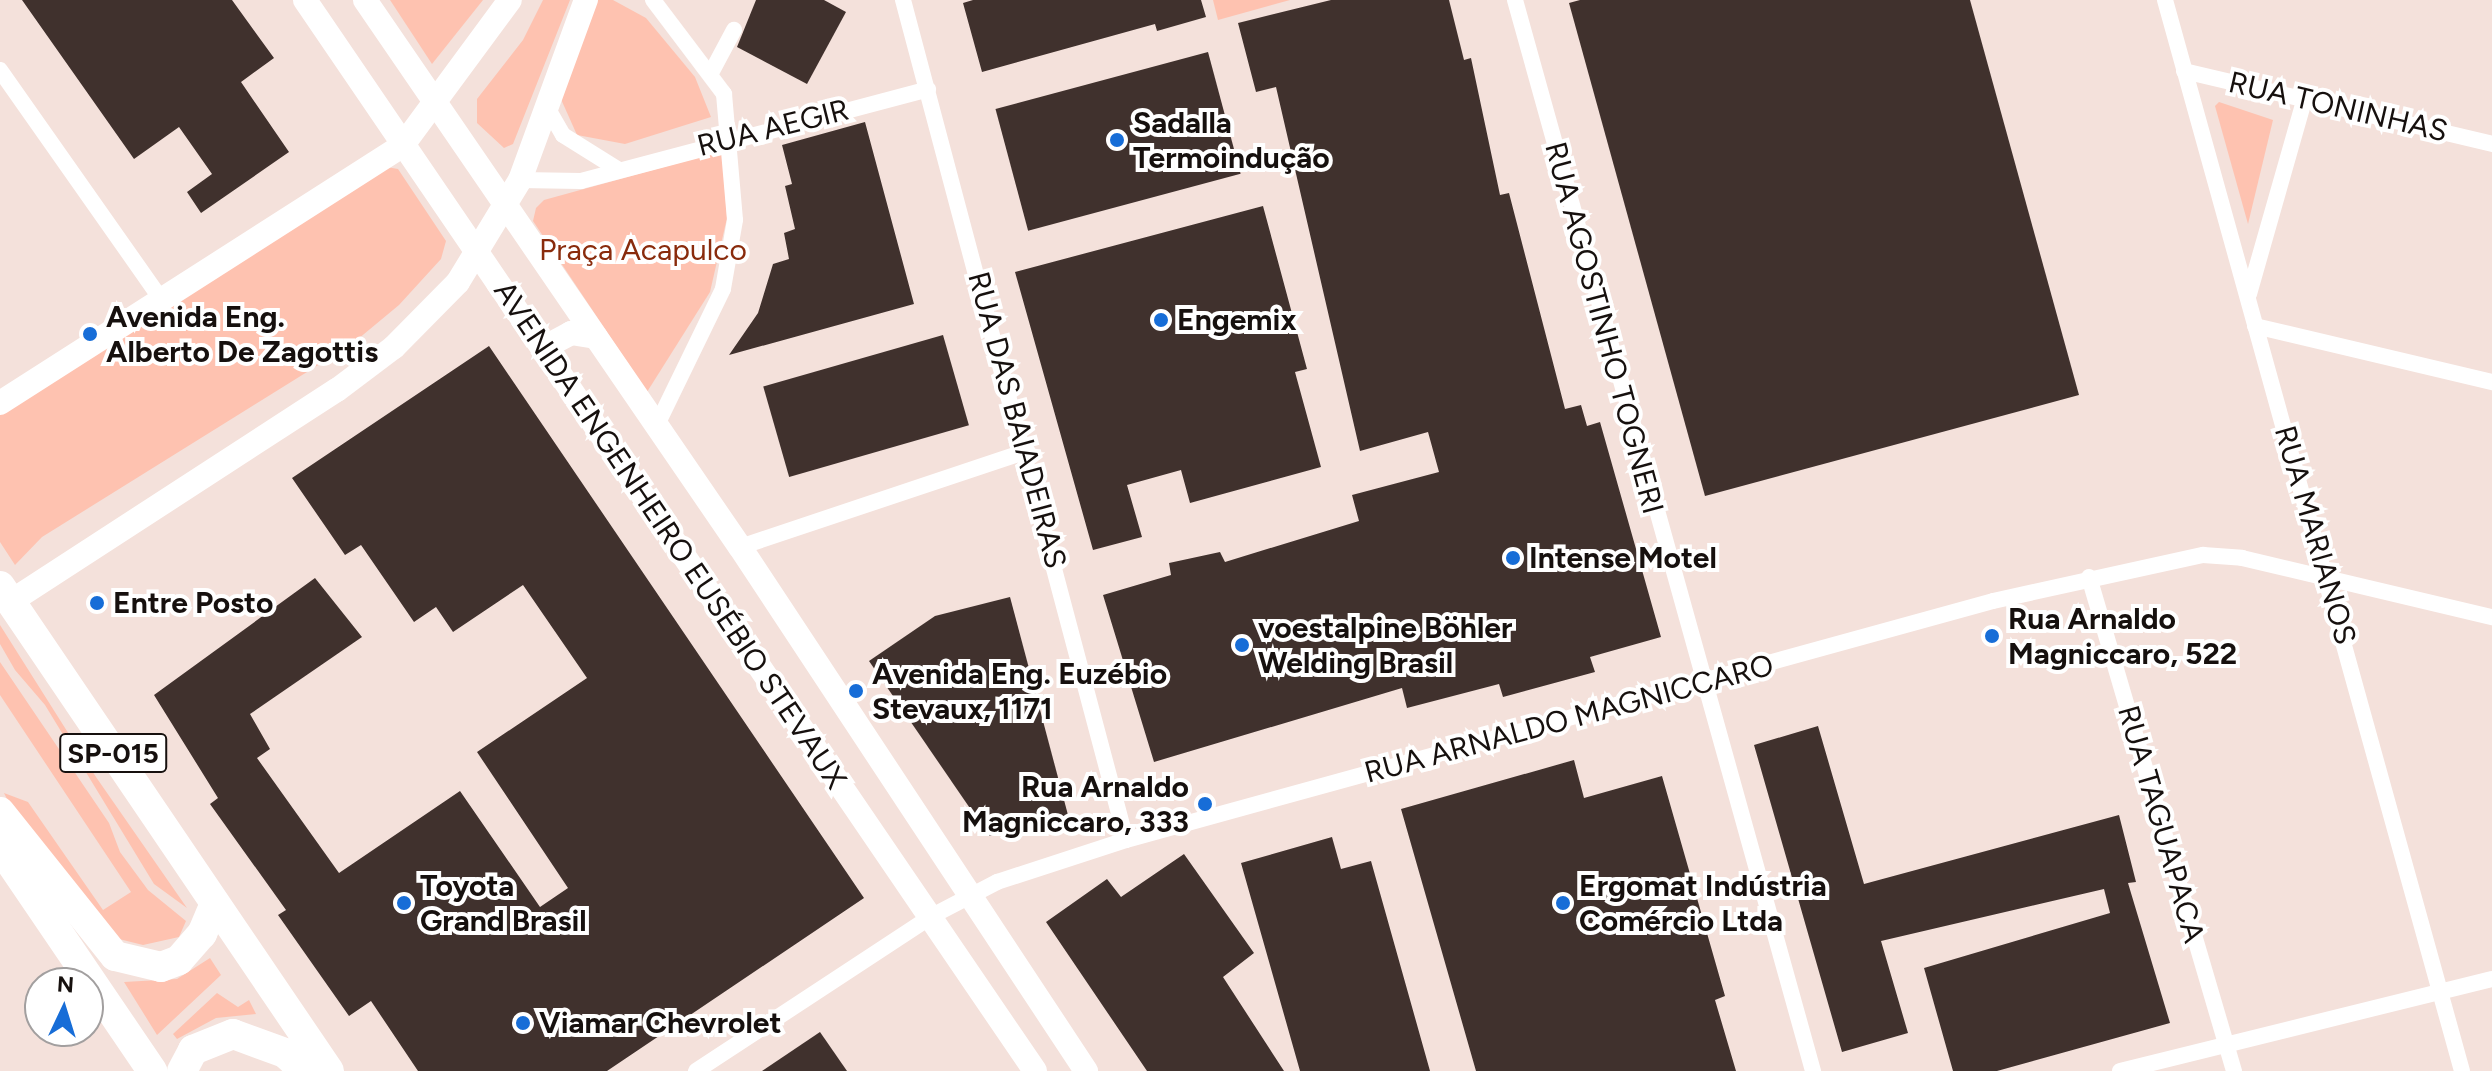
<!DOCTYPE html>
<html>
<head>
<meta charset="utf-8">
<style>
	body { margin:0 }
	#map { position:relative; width:2492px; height:1071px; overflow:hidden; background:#f4e1db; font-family:Figtree,sans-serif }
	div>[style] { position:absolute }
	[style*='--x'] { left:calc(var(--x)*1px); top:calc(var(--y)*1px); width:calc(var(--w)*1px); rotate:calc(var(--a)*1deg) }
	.green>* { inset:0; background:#fec2b0 }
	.building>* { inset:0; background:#40312d; transform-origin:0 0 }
	.street>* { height:16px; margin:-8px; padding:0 8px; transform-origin:8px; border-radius:8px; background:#fff }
	.secondary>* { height:24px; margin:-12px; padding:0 12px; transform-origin:12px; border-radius:12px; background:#fff }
	.highway>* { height:30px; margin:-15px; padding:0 15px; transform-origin:15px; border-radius:15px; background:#fff }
	.dots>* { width:22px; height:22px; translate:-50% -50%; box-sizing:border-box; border:4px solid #fff; border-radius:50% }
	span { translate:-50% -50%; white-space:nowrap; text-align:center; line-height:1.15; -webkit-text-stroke:8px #fff; paint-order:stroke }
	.shield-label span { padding:2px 6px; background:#fff; border:2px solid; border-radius:6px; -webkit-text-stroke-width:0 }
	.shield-label { font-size:28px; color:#16100e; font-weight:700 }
	.street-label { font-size:30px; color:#16100e }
	.poi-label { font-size:30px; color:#16100e; font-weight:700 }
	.left { translate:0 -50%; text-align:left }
	.right { translate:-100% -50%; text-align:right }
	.park-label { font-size:30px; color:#892b0c }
	.north { position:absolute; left:24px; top:967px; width:80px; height:80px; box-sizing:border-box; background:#fff; border:2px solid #a29f9f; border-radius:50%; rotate:4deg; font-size:22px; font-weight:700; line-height:32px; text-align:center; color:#16100e }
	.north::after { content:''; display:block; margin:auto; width:28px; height:36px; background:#176dd7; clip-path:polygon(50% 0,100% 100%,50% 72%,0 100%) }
</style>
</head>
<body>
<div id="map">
	<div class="green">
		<div style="clip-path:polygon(390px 0,483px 0,432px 64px)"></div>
		<div style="clip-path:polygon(543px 0,570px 0,513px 144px,504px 148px,477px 123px,477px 99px,523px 40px)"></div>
		<div style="clip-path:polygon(595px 0,613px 0,646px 18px,695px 77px,711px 117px,625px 144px,577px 135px,560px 97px)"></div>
		<div style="clip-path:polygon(1213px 0,1290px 0,1218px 20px)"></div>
		<div style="clip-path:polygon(2219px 102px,2273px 120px,2248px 224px,2215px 106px)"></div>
		<div style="clip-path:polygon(722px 151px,727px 218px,710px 292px,647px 392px,533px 221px,536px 208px,544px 200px)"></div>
		<div style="clip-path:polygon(381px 166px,398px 169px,446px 241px,441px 259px,399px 305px,352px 344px,42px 537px,15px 565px,0 542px,0 405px)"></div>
		<div style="clip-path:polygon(0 625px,96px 777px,187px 908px,154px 884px,45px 705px,15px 670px,0 644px)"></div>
		<div style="clip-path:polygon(0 662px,109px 823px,120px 852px,148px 890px,186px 921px,179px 937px,143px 945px,115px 938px,9px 803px,4px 793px,28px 802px,103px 910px,131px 892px,0 695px)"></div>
		<div style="clip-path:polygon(210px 958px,221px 975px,157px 1035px,124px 982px,177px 979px)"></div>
		<div style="clip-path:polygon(217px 993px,238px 1007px,249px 1000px,256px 1014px,216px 1018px,177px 1039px,173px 1034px)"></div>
	</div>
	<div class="building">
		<div style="clip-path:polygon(22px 0,232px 0,274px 58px,241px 82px,289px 152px,201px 213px,187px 192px,212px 174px,179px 127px,134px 159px)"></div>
		<div style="clip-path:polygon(756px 0,824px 0,846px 12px,807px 84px,737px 47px)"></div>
		<div style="clip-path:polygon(973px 0,1201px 0,1206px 17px,1157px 31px,1155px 24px,982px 72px,963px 3px)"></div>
		<div style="clip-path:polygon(1331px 0,1449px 0,1464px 60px,1471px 58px,1500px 195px,1509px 193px,1565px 409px,1581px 405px,1587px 426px,1600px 422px,1661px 637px,1590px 657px,1595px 672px,1503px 697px,1499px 684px,1407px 708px,1402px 688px,1154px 762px,1103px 595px,1171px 575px,1169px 563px,1220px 552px,1225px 562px,1359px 521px,1352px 495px,1439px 472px,1428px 432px,1360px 451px,1276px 87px,1256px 92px,1238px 23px)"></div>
		<div style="clip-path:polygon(1580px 0,1970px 0,2079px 395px,1705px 496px,1569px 3px)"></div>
		<div style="left:1208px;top:52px;width:126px;height:220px;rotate:75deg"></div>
		<div style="clip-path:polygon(865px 122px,914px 304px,729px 355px,758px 313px,773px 264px,789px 259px,784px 233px,795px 229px,785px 186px,792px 184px,782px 145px)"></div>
		<div style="clip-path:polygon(1263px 206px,1307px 369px,1295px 372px,1321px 467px,1190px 503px,1181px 470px,1127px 485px,1142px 537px,1093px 550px,1015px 272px)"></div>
		<div style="left:943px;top:335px;width:94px;height:187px;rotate:74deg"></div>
		<div style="clip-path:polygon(489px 346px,864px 898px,607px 1071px,418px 1071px,371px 1001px,349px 1016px,278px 915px,286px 910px,210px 804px,218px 798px,154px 695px,315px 578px,362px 637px,250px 714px,270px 749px,257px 758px,339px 873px,460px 791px,540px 907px,568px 888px,477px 752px,587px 678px,523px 585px,453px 632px,436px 607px,414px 622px,361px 545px,345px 555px,292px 478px)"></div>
		<div style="clip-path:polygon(1010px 597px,1068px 815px,989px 836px,869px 661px,935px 616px)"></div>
		<div style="clip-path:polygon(1818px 726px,1864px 884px,2119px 815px,2136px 882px,2128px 883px,2170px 1023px,1997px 1071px,1953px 1071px,1924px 968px,2110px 913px,2104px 889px,1881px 941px,1908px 1033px,1842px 1052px,1754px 745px)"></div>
		<div style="clip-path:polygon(1574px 760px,1584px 798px,1662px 776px,1725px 996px,1715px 1000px,1736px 1071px,1476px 1071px,1401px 809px)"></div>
		<div style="clip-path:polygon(1332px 837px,1341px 869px,1371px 861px,1430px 1071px,1300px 1071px,1241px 863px)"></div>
		<div style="clip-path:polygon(1184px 854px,1254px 953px,1223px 977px,1284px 1071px,1147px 1071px,1046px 922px,1107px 879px,1121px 897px)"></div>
		<div style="clip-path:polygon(820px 1032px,847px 1071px,762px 1071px)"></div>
	</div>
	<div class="street">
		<div style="--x:653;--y:0;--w:118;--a:52.9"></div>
		<div style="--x:724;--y:94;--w:126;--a:85"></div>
		<div style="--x:735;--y:220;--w:70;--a:99.9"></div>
		<div style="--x:723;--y:289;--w:151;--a:115.9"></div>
		<div style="--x:903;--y:0;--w:869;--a:75.13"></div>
		<div style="--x:1515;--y:0;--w:1112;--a:74.45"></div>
		<div style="--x:2165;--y:0;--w:1111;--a:74.5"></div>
		<div style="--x:0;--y:70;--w:280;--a:54.9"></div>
		<div style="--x:2184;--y:71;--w:317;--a:13.3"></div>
		<div style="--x:711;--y:73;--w:49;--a:-61.9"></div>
		<div style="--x:548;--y:109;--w:30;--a:60"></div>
		<div style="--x:563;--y:135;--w:66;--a:32"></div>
		<div style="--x:520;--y:180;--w:61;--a:0.9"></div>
		<div style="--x:581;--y:181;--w:359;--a:-14.8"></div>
		<div style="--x:2249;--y:294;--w:205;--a:-74.1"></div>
		<div style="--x:2255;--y:326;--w:244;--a:13.3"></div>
		<div style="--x:740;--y:547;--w:303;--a:-18.5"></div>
		<div style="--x:2089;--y:577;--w:515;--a:73.64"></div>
		<div style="--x:696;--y:1071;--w:280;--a:-33.3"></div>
		<div style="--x:930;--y:917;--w:76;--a:-27.6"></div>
		<div style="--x:997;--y:882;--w:136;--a:-18"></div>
		<div style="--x:1126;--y:840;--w:899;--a:-15.41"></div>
		<div style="--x:1993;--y:601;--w:215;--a:-12.4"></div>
		<div style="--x:2203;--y:555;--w:39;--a:4"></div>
		<div style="--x:2242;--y:558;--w:257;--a:13.3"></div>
		<div style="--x:2120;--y:1071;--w:383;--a:-13.9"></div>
	</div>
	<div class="secondary">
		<div style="--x:305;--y:0;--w:1296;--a:55.72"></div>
		<div style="--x:365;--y:0;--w:663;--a:55.57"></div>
		<div style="--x:740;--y:547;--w:628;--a:56.56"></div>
		<div style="--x:545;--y:347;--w:30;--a:-28"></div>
		<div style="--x:571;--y:333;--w:25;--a:9"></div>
		<div style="--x:0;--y:403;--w:479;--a:-32.6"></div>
		<div style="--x:403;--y:145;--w:180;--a:-53.6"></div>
		<div style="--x:10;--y:602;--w:390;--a:-33"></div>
		<div style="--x:337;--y:390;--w:71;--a:-37"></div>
		<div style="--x:394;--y:347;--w:91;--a:-45.4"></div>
		<div style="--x:458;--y:282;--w:119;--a:-58.7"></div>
		<div style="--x:520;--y:180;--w:192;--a:-69.9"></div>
	</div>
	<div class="highway">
		<div style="--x:0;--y:586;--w:586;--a:55.85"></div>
		<div style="--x:0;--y:812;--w:184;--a:51.4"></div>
		<div style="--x:115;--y:956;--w:47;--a:13.4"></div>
		<div style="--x:161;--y:967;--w:19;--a:-21"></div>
		<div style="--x:179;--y:960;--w:35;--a:-49"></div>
		<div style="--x:202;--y:934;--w:33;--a:-67"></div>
		<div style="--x:0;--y:847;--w:271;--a:55.8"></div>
		<div style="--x:182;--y:1071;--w:24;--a:-62"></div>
		<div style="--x:193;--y:1050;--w:43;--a:-21.8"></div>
		<div style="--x:233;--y:1034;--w:55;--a:20.1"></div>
		<div style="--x:285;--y:1053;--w:26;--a:43"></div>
	</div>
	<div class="dots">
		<div style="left:1117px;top:140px;background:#176dd7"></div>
		<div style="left:1161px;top:320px;background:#176dd7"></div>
		<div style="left:90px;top:334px;background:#176dd7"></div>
		<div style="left:1513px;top:558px;background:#176dd7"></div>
		<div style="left:97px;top:603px;background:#176dd7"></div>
		<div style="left:1992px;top:636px;background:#176dd7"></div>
		<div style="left:1242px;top:645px;background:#176dd7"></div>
		<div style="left:856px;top:691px;background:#176dd7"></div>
		<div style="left:1205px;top:804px;background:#176dd7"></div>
		<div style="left:404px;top:903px;background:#176dd7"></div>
		<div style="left:1563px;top:903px;background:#176dd7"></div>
		<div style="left:523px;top:1023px;background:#176dd7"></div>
	</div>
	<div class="shield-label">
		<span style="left:113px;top:753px">SP-015</span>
	</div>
	<div class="street-label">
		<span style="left:2338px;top:107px;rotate:13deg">RUA TONINHAS</span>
		<span style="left:773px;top:128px;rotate:-14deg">RUA AEGIR</span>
		<span style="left:1604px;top:328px;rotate:75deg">RUA AGOSTINHO TOGNERI</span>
		<span style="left:1017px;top:420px;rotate:75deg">RUA DAS BAIADEIRAS</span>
		<span style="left:670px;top:535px;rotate:56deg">AVENIDA ENGENHEIRO EUSÉBIO STEVAUX</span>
		<span style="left:2315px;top:535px;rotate:74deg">RUA MARIANOS</span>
		<span style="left:1569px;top:719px;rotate:-15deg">RUA ARNALDO MAGNICCARO</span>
		<span style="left:2161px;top:824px;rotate:74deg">RUA TAGUAPACA</span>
	</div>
	<div class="poi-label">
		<span class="left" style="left:1133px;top:140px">Sadalla<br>Termoindução</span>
		<span class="left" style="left:106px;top:334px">Avenida Eng.<br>Alberto De Zagottis</span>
		<span class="left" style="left:1177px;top:320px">Engemix</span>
		<span class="left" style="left:1529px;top:558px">Intense Motel</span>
		<span class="left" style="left:113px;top:603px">Entre Posto</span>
		<span class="left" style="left:2008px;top:636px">Rua Arnaldo<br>Magniccaro, 522</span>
		<span class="left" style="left:1258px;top:645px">voestalpine Böhler<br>Welding Brasil</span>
		<span class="left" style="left:872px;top:691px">Avenida Eng. Euzébio<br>Stevaux, 1171</span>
		<span class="right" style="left:1189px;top:804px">Rua Arnaldo<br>Magniccaro, 333</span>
		<span class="left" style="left:420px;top:903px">Toyota<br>Grand Brasil</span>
		<span class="left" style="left:1579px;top:903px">Ergomat Indústria<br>Comércio Ltda</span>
		<span class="left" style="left:539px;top:1023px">Viamar Chevrolet</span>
	</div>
	<div class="park-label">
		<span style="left:643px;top:250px">Praça Acapulco</span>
	</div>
	<div class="north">N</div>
</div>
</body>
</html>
